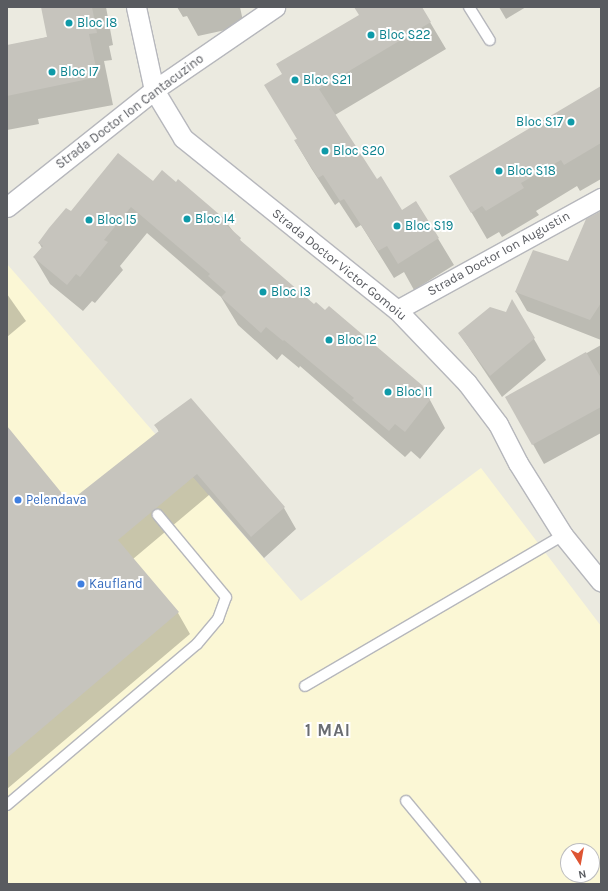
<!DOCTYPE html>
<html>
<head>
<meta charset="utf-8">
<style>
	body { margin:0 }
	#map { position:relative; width:608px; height:891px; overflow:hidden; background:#ebeae0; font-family:Karla,sans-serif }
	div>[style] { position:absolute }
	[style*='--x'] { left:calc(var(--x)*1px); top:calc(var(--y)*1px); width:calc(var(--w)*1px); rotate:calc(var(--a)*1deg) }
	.commercial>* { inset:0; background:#fbf7d5 }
	.shadow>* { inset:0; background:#0003 }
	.building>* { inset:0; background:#c6c4bd }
	.roads { filter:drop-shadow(1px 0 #b6b7bc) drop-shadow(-1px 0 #b6b7bc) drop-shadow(0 1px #b6b7bc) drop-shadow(0 -1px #b6b7bc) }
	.lane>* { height:10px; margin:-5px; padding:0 5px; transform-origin:5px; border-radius:5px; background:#fff }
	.street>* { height:19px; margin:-9.5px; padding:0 9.5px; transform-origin:9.5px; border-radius:9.5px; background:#fff }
	.dots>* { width:11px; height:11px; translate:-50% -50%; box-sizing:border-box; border:2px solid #fff; border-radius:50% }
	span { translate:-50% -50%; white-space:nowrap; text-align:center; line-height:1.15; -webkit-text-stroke:4px #fff; paint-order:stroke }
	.culture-label { font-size:13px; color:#0d838f }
	.left { translate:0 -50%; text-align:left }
	.right { translate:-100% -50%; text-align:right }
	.street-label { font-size:13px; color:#595b60 }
	.shop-label { font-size:13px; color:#366cbe }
	.district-label { font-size:17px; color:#6a6d72; font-weight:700; letter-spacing:1px }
	.frame { position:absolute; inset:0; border:8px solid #595b60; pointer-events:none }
	.north { position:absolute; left:560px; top:843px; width:40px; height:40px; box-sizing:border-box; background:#fff; border:1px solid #bdbdbf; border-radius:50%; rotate:169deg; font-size:11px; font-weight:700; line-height:16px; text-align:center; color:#595b60 }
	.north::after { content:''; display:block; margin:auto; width:14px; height:18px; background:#de5533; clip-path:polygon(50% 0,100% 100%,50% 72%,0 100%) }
</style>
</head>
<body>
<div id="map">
	<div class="commercial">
		<div style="clip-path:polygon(evenodd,7px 264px,301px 601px,481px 468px,601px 626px,601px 884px,7px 884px,7px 264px,568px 851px,592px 851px,592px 875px,568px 875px,568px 851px)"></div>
	</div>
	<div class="shadow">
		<div style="clip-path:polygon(42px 7px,106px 7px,113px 45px,109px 46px,112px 60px,104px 61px,113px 105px,38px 119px,39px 124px,7px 130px,7px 46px,48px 37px)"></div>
		<div style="clip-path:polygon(177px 7px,240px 7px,244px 26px,198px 36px,187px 16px,183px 17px)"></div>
		<div style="clip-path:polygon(363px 7px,421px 7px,446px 49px,335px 115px,376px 180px,402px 211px,416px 202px,454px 265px,414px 290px,404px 272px,394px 278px,361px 225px,356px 228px,339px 202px,335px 205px,311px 168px,295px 141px,298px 139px,283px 75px,360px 15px)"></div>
		<div style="clip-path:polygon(499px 7px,526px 7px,506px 19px)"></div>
		<div style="clip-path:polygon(601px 87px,601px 179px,580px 191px,577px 186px,536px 211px,539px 215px,502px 237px,499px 232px,487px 239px,466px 203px)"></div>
		<div style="clip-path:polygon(153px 182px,226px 222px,243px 244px,315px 306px,325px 311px,329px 307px,423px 387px,445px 428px,420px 459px,411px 451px,405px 457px,300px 366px,299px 368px,282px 354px,277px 360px,238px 325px,221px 297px,147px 233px,120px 266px,123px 270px,95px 303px,92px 301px,83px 311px,50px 284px,34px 257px,42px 248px,39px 243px,71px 212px)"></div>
		<div style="clip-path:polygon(601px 223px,601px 340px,527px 311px,516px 292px,569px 262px)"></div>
		<div style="clip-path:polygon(7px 294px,26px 321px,7px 337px)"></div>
		<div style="clip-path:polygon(459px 333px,534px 339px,546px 360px,502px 397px)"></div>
		<div style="clip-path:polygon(601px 345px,601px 433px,544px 464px,507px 398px)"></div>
		<div style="clip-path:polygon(156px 426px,284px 508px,296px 529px,264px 558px,209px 495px,133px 559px,178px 613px,190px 634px,7px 789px,7px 428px,69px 504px,159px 432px)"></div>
	</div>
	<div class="building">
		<div style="clip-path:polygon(41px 7px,92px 7px,97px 33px,89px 34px,98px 77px,7px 96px,7px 45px,47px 37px)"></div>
		<div style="clip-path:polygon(354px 7px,422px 7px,431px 22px,319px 89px,377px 179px,381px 176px,402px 210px,416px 201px,439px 238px,398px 264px,387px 246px,378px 251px,344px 199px,340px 201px,323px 175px,318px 178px,294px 140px,297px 139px,264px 85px,282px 74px,276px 64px,359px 15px)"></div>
		<div style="clip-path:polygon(601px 86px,601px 143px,564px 165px,561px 160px,521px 183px,524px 188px,486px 211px,482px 206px,471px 213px,449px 176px)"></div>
		<div style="clip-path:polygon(118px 153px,153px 181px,162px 170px,176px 182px,178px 179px,227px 221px,224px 223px,241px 238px,240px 240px,314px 304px,316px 302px,325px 310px,329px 306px,423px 386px,419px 391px,430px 400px,405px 432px,395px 424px,389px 431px,352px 400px,354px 398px,284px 340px,283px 341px,266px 327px,261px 333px,221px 297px,226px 292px,208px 276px,210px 274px,131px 207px,104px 240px,108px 242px,91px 263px,80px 277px,76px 274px,67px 285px,33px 257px,43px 246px,38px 243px,49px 228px,66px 208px,71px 211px)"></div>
		<div style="clip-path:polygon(601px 211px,601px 303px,590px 320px,515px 292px,533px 250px,568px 261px,586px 219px)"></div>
		<div style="clip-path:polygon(512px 299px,535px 338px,490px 376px,458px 333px,490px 307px,506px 312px)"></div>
		<div style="clip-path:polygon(586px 352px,601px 378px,601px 407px,532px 445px,505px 397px)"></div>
		<div style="clip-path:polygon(191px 398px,285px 507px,251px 537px,197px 474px,118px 540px,179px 612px,7px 758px,7px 426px,69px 502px,159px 431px,154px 425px)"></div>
	</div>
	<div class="roads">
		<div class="lane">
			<div style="--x:469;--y:7;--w:39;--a:58"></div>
			<div style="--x:305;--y:686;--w:299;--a:-30.3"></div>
			<div style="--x:406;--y:801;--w:108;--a:50.3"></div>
			<div style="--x:7;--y:805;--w:249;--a:-40.3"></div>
			<div style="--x:197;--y:644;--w:33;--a:-50"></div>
			<div style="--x:218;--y:619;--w:23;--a:-70"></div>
			<div style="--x:226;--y:597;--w:107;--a:-129.7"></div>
		</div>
		<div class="street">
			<div style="--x:136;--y:7;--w:85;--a:77.8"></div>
			<div style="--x:154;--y:90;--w:56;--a:58.9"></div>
			<div style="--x:183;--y:138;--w:275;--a:38.8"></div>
			<div style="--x:397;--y:310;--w:101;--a:46.2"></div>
			<div style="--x:467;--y:383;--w:51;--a:52.9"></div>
			<div style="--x:498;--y:424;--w:44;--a:62.9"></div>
			<div style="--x:518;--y:463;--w:85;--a:58"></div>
			<div style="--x:563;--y:535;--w:60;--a:51"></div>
			<div style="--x:7;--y:207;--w:188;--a:-38.5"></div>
			<div style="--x:154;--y:90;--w:147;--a:-34.4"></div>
			<div style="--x:397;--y:310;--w:233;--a:-28.8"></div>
		</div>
	</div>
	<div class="dots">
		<div style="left:69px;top:23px;background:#0f9aa8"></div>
		<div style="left:371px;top:35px;background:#0f9aa8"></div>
		<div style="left:52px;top:72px;background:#0f9aa8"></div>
		<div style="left:295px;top:80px;background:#0f9aa8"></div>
		<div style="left:571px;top:122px;background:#0f9aa8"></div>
		<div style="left:325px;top:151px;background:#0f9aa8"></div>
		<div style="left:499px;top:171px;background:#0f9aa8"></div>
		<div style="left:187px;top:219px;background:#0f9aa8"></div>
		<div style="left:89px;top:220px;background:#0f9aa8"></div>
		<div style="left:397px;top:226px;background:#0f9aa8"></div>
		<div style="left:263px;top:292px;background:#0f9aa8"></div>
		<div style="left:329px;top:340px;background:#0f9aa8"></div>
		<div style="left:388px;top:392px;background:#0f9aa8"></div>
		<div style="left:18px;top:500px;background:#3f7fe0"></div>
		<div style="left:81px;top:584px;background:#3f7fe0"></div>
	</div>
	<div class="culture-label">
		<span class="left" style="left:77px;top:23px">Bloc I8</span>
		<span class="left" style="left:379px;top:35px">Bloc S22</span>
		<span class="left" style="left:60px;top:72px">Bloc I7</span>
		<span class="left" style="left:303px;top:80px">Bloc S21</span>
		<span class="right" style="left:563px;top:122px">Bloc S17</span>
		<span class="left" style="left:333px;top:151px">Bloc S20</span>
		<span class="left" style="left:507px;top:171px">Bloc S18</span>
		<span class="left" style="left:195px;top:219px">Bloc I4</span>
		<span class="left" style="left:97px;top:220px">Bloc I5</span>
		<span class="left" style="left:405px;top:226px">Bloc S19</span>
		<span class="left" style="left:271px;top:292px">Bloc I3</span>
		<span class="left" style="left:337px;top:340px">Bloc I2</span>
		<span class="left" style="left:396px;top:392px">Bloc I1</span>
	</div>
	<div class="street-label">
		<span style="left:130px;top:112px;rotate:-37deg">Strada Doctor Ion Cantacuzino</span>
		<span style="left:499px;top:254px;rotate:-29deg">Strada Doctor Ion Augustin</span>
		<span style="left:339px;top:265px;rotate:39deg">Strada Doctor Victor Gomoiu</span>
	</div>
	<div class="shop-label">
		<span class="left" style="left:26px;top:500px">Pelendava</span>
		<span class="left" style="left:89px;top:584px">Kaufland</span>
	</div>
	<div class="district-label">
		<span style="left:328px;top:731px">1 MAI</span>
	</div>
	<div class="frame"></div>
	<div class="north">N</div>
</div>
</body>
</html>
